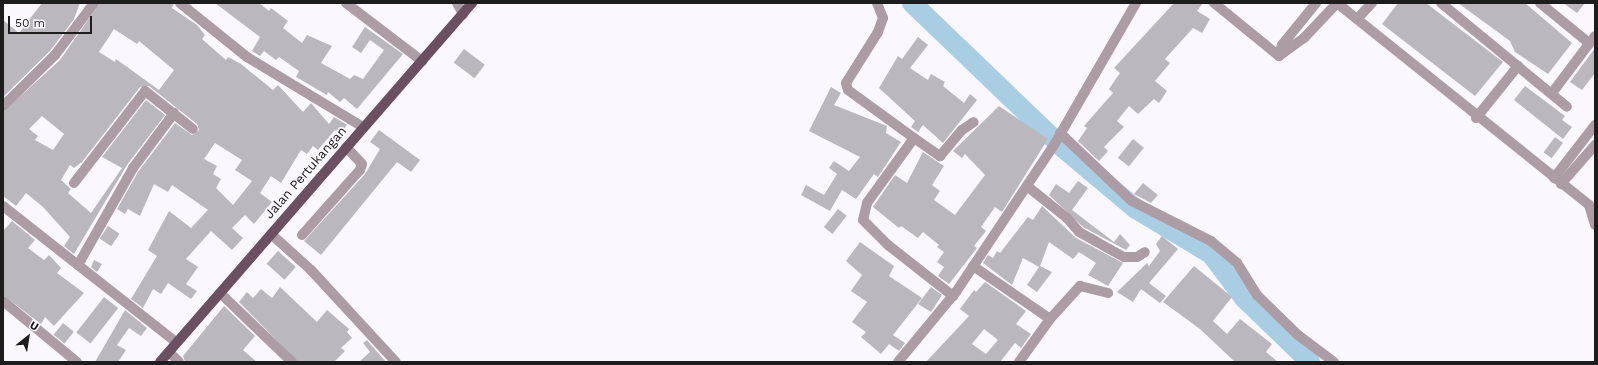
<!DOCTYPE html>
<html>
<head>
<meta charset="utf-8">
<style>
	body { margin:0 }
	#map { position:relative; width:1598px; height:365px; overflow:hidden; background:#faf7ff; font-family:"Work Sans",sans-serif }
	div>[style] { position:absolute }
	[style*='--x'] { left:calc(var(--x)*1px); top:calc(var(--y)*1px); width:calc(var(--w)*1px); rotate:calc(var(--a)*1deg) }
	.river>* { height:20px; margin:-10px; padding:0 10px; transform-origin:10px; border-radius:10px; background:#a9cee4 }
	.building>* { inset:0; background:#bab7bf; transform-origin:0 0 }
	.minor>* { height:10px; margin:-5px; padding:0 5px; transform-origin:5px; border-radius:5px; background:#ab9ca5 }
	.major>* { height:10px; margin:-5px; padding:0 5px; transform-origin:5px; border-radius:5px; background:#6a5060 }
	span { translate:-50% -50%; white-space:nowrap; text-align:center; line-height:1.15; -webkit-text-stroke:3.5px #faf7ff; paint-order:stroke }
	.street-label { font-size:13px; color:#1d1c1f }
	.frame { position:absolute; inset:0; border:4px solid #1d1c1f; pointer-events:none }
	.north { position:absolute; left:8px; top:317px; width:40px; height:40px; -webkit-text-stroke:3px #faf7ff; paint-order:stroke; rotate:30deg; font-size:11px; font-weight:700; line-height:16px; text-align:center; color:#1d1c1f }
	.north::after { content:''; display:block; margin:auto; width:14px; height:18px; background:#1d1c1f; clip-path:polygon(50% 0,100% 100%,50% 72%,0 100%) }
	.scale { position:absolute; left:8px; top:16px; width:84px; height:18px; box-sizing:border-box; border:2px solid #1d1c1f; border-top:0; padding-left:5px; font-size:12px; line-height:14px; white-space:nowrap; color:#1d1c1f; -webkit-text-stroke:3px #faf7ff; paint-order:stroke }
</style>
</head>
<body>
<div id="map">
	<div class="river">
		<div style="--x:912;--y:3;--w:208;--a:43.8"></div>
		<div style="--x:1062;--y:147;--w:97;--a:40"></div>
		<div style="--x:1136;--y:209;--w:87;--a:31"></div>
		<div style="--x:1211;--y:254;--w:55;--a:53.1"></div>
		<div style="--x:1244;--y:298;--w:92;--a:44.1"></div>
	</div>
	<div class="building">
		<div style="clip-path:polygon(42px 3px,80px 3px,74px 19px,50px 51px,3px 97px,3px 20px,19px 33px)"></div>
		<div style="clip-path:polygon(evenodd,100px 3px,174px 3px,172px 8px,197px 25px,205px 35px,202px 39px,226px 60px,228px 57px,241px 64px,273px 90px,278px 85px,303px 112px,311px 103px,329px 124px,334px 117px,347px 125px,340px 134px,335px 130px,318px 150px,313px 146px,307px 154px,301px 150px,281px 183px,271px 176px,260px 193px,272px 202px,254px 224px,245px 215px,232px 228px,243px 238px,232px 250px,211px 231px,186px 259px,198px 267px,186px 284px,197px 291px,191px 299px,168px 283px,161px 294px,153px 289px,143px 308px,131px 299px,157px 256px,148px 250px,169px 211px,191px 228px,208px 210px,172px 185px,168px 192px,154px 184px,140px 216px,128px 209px,125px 214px,117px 209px,138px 172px,175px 123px,192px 135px,199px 130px,197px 124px,149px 86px,140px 87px,82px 162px,74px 168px,70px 165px,61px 180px,71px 189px,68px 193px,91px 213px,122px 168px,102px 157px,146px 100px,165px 115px,127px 165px,74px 254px,64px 246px,70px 237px,43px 207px,26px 193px,16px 206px,3px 196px,3px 112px,60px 60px,100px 3px,114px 29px,137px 44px,139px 41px,174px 70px,159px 90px,116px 59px,115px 62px,99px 52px,114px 29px,100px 3px,42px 116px,64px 134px,53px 150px,35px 140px,38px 136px,29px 129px,42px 116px,100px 3px,215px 143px,242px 160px,235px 170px,252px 181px,233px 205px,216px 188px,221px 179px,213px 174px,217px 166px,204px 159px,215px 143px)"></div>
		<div style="clip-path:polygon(215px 3px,259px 3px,269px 11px,271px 8px,288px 21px,283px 28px,302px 43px,307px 35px,332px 46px,321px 63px,350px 79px,354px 75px,363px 79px,384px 50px,370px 40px,361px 53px,352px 47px,365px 27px,403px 54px,357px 109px,344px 98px,340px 102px,328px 92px,327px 95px,296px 77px,299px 71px,279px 57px,276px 60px,264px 51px,260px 56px,252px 51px,260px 37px)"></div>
		<div style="clip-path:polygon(1174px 3px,1203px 3px,1197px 11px,1210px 19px,1202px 33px,1193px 28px,1165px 59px,1170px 63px,1155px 81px,1167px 91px,1159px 103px,1154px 99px,1138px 114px,1129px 106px,1117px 121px,1124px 127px,1104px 147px,1108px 151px,1099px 161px,1078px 141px,1087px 128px,1084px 126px,1113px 93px,1109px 89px,1120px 73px,1114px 68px)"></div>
		<div style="clip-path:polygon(1398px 3px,1426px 3px,1503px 62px,1475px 96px,1382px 24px)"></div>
		<div style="clip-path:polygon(1458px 3px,1525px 3px,1572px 43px,1548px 74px,1515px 52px,1510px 41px)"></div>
		<div style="clip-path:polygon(1563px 3px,1585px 3px,1577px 13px)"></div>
		<div style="clip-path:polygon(918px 37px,928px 45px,910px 68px,928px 80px,931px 74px,945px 82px,943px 86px,964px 103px,970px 94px,977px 100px,943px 143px,923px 125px,918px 132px,911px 127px,915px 121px,879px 88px,898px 56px,902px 59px)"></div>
		<div style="clip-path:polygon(1595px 48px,1595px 73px,1582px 90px,1570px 82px)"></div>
		<div style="left:464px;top:49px;width:26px;height:17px;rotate:37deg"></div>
		<div style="clip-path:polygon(1525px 86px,1565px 116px,1562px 120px,1572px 127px,1563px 139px,1514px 100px)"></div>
		<div style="clip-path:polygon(831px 87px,841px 93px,834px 105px,887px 126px,886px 133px,901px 142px,878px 177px,874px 174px,856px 199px,842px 190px,830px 211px,801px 195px,806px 185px,824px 195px,837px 174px,829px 168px,834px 161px,849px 171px,860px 157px,809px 131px)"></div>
		<div style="clip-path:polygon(999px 106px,1048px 139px,1002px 212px,995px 207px,981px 227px,986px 231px,974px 246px,977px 248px,949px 284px,938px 276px,944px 267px,937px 262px,944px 252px,937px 247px,939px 245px,923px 232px,918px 238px,901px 226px,899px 228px,873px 207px,895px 175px,907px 183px,923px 152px,944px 166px,932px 185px,940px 191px,934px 200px,955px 215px,985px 175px,965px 154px,962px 158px,953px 151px)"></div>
		<div style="clip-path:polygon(379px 130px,420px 160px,411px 172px,397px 162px,321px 255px,304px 241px,365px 174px,380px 149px,370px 142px)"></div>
		<div style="left:1555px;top:137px;width:10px;height:19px;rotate:37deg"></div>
		<div style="left:1133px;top:139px;width:14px;height:24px;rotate:39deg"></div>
		<div style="clip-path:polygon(1078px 181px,1088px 188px,1072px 210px,1114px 242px,1120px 234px,1130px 245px,1126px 250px,1083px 227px,1049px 195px,1056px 184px,1069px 193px)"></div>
		<div style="clip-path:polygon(1143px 183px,1158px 195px,1151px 203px,1134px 194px)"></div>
		<div style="clip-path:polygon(1042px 206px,1076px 238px,1123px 263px,1108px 286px,1088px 275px,1096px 263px,1079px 252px,1073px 259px,1049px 242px,1040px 266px,1052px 272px,1037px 292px,1027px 285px,1039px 267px,1023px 258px,1012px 285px,983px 263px,988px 255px,993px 258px,997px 251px,1000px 253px,1028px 217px,1033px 220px)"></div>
		<div style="left:838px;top:209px;width:11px;height:23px;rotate:38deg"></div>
		<div style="clip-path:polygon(12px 221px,35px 240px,28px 248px,44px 260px,49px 255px,61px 268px,57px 273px,84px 293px,54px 326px,45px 317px,41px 324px,3px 295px,3px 231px)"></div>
		<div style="left:108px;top:226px;width:14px;height:15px;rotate:34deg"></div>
		<div style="clip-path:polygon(1162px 236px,1178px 249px,1149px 283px,1166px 296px,1160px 303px,1141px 289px,1133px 302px,1117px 292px,1147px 263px,1149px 266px,1160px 251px,1156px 244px)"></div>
		<div style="clip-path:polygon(860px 242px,894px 266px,889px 276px,922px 298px,893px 335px,905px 343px,899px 351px,889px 344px,881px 354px,861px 337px,866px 332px,852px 322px,867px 302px,851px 291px,862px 275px,846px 261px)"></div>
		<div style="left:278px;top:251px;width:24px;height:17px;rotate:42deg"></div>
		<div style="clip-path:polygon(94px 260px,102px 264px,97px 272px,91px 267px)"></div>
		<div style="clip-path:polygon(1194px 266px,1232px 297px,1213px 321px,1227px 334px,1240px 319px,1272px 344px,1266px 352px,1278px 362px,1235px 362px,1200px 329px,1163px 302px)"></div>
		<div style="clip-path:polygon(evenodd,985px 282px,1026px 311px,1016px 324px,1031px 334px,1021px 348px,1015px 343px,1000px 362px,926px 362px,969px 316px,960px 309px,974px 290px,976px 292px,985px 282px,984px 329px,998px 340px,986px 354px,972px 344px,984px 329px)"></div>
		<div style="clip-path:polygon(280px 287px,317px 322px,327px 310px,349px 329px,347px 332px,352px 338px,341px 348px,345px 351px,334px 362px,298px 362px,239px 302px,247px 292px,253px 298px,261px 289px,272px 298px)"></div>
		<div style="clip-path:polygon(931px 287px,942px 295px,931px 312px,918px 304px)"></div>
		<div style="left:104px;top:297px;width:18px;height:45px;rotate:38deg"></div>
		<div style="clip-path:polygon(224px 306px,255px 336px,243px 350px,257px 362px,185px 362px,183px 356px)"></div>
		<div style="clip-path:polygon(125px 310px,147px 328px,141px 336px,129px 328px,117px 345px,126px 350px,118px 362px,95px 362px)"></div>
		<div style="left:63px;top:323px;width:14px;height:15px;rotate:39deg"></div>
		<div style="clip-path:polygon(367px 340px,379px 354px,386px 362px,359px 362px,370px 352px,363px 343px)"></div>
	</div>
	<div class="minor">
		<div style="--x:180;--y:3;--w:86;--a:38.9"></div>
		<div style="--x:247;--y:57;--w:135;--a:31.1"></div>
		<div style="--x:346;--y:3;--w:96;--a:37.3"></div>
		<div style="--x:457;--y:3;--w:13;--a:61"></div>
		<div style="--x:877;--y:3;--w:16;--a:68"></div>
		<div style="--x:883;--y:18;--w:15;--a:110"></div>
		<div style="--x:878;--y:32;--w:60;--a:122.1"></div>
		<div style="--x:846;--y:83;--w:7;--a:74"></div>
		<div style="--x:848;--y:90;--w:82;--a:36"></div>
		<div style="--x:914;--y:138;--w:80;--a:125.9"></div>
		<div style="--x:867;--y:203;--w:17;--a:103"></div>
		<div style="--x:863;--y:220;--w:35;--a:45"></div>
		<div style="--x:888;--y:245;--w:83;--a:38.1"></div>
		<div style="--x:1214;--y:3;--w:84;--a:39.2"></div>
		<div style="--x:1279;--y:56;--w:11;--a:-75"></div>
		<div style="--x:1282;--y:45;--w:54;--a:-51"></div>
		<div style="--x:1337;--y:3;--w:323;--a:38.7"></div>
		<div style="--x:1589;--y:205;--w:21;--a:73"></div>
		<div style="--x:1441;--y:3;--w:163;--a:39.5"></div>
		<div style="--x:1540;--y:3;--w:63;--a:39.2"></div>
		<div style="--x:1357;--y:19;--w:22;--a:-47"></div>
		<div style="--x:1279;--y:56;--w:32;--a:-36"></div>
		<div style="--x:1305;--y:37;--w:47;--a:-46.7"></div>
		<div style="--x:1552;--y:93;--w:71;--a:-53"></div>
		<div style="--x:3;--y:106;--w:73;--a:-44.4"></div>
		<div style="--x:55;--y:55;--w:65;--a:-53.1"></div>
		<div style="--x:1476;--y:118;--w:67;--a:-51.1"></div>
		<div style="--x:1060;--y:133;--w:99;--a:43.4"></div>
		<div style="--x:1132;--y:201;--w:89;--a:26.9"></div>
		<div style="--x:1211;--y:241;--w:34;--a:40"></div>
		<div style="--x:1237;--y:263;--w:38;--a:58"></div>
		<div style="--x:1257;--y:295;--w:57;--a:44.3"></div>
		<div style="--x:1298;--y:335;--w:45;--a:36.9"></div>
		<div style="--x:914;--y:138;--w:32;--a:35"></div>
		<div style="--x:940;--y:156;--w:34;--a:-50"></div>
		<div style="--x:962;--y:130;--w:14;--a:-34"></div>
		<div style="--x:1554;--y:178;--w:67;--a:-52.3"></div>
		<div style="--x:74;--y:183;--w:116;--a:-52.3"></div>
		<div style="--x:145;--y:91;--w:61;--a:38.4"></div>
		<div style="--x:1561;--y:184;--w:52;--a:-48.9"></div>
		<div style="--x:1027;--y:186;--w:51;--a:38.7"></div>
		<div style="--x:1067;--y:218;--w:18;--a:49"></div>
		<div style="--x:1079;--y:232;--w:18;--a:29"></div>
		<div style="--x:1095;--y:241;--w:33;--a:29"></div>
		<div style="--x:1124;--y:257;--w:13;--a:0"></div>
		<div style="--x:1137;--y:257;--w:9;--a:-32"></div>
		<div style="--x:3;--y:206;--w:221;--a:38.2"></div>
		<div style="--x:271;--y:234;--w:54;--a:42"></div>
		<div style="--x:311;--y:270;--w:125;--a:47.3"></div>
		<div style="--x:302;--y:235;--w:87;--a:-48.3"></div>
		<div style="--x:360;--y:170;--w:6;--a:-72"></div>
		<div style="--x:362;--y:164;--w:23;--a:-133"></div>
		<div style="--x:78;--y:265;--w:112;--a:-60.4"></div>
		<div style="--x:133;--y:168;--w:69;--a:-53.3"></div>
		<div style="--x:973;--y:266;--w:93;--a:34.5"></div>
		<div style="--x:1050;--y:319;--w:45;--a:-47.7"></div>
		<div style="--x:1080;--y:286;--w:29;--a:14"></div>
		<div style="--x:220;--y:293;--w:100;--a:43.8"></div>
		<div style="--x:3;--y:301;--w:96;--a:39.5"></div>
		<div style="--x:169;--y:352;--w:14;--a:45"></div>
		<div style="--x:898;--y:362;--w:91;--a:-50.4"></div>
		<div style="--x:956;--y:292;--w:177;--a:-56.3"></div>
		<div style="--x:1054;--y:145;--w:164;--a:-60"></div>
		<div style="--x:1019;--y:362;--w:53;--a:-54.2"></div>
	</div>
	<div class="major">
		<div style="--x:160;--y:362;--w:476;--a:-49"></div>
	</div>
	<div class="street-label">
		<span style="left:306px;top:173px;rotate:-49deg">Jalan Pertukangan</span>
	</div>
	<div class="frame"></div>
	<div class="north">U</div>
	<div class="scale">50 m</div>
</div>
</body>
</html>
